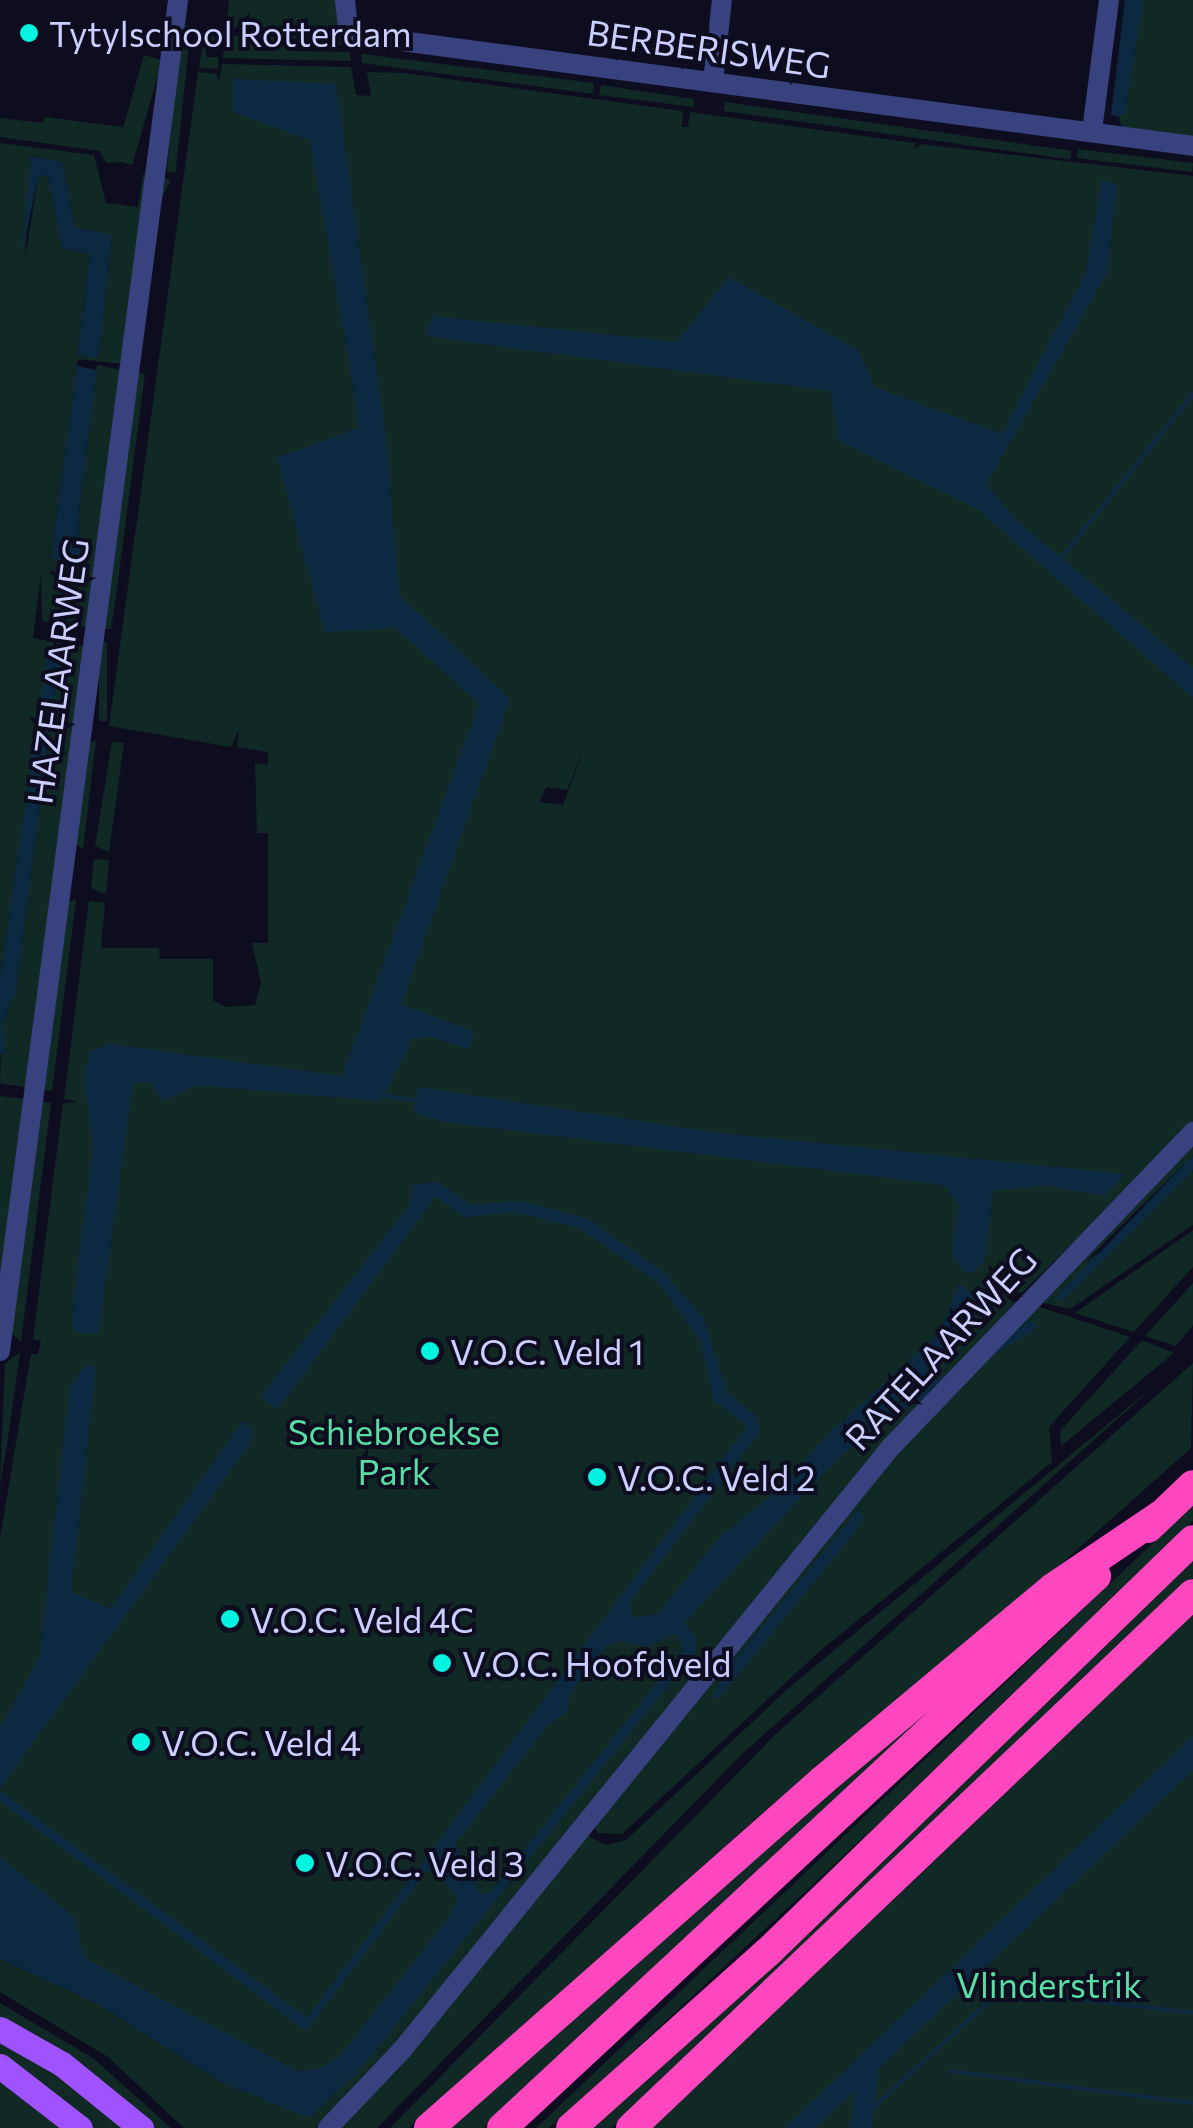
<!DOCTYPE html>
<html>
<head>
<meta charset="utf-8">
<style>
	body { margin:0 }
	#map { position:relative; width:1193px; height:2128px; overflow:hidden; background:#0d0d1f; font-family:Commissioner,sans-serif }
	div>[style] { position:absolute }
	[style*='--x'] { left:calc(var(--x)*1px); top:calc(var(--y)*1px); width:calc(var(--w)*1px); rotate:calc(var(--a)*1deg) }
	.green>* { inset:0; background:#102924; transform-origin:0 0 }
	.water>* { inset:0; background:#0b2840; transform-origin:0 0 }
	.stream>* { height:4px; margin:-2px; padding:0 2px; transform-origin:2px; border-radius:2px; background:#0b2840 }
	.minor>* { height:20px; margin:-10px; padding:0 10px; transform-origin:10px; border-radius:10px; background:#38427e }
	.major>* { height:25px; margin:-12.5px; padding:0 12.5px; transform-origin:12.5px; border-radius:12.5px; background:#9f53fe }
	.highway>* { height:30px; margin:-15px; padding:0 15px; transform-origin:15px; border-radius:15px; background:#fe47bf }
	.dots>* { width:28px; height:28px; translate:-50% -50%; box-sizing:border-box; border:5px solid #0d0d1f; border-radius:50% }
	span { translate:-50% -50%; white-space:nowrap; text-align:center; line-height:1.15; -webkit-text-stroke:8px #0d0d1f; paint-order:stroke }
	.poi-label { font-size:35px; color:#cbcfff }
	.left { translate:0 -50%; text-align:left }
	.street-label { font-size:35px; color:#cbcfff }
	.park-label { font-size:35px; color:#58dea4 }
</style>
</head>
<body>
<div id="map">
	<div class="green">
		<div style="clip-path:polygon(229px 0,339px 0,352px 46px,294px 43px,289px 30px,226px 28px)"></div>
		<div style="clip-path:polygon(1133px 0,1193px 0,1193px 137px,1123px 127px,1119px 121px)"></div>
		<div style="left:182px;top:25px;width:9px;height:147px;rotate:6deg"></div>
		<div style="clip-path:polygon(225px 35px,277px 37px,295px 51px,350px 52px,351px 61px,223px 58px)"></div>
		<div style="clip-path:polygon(221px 36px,219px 50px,206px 45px,206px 57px,218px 57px,218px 69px,199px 68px,204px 37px)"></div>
		<div style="clip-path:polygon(362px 54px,594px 83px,593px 94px,362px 63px)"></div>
		<div style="left:144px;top:55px;width:19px;height:109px;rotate:16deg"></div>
		<div style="clip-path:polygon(evenodd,222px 64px,351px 67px,356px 95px,371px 96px,367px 72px,404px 73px,683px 111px,682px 127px,688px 127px,690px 112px,915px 143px,915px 149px,920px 144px,1193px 176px,1193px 1124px,1022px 1293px,1006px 1297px,1014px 1303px,821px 1518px,402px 2040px,318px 2128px,184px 2128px,108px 2057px,0 1992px,0 1959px,96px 2003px,221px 2082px,308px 2117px,335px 2094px,0 1942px,0 1538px,31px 1354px,38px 1354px,41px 1341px,33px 1339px,63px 1103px,78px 1102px,64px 1099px,89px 901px,105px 903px,101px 948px,159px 948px,160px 959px,213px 959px,213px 1000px,224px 1007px,255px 1005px,261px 983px,252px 943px,268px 943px,268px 833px,257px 833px,255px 763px,268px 765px,268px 752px,237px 747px,239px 729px,231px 747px,109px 726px,198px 72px,217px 74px,219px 82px,222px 64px,586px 744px,563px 805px,540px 802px,546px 787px,567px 790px,586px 744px)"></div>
		<div style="clip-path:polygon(601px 85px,694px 99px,694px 107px,599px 95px)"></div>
		<div style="left:725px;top:102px;width:350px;height:9px;rotate:8deg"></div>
		<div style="clip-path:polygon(45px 117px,130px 128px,125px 162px,106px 163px,100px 151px,0 137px,0 118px,43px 123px)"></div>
		<div style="clip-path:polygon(evenodd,0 143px,94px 155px,106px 203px,138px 207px,143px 174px,149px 175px,123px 364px,78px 359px,51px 557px,81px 562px,78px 520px,97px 365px,122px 370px,88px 627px,42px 621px,41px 573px,33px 638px,84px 646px,29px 1088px,0 1083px,2px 1024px,16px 989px,54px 694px,56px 682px,67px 680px,70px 661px,48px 658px,0 977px,0 143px,31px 156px,62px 162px,75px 228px,112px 236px,98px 358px,78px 354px,90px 254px,62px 249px,48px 175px,38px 178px,25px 259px,31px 156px)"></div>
		<div style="left:1078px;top:149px;width:116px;height:9px;rotate:7deg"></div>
		<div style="left:162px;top:176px;width:10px;height:193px;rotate:29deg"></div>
		<div style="clip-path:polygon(137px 372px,145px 374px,118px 581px,111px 629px,103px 629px)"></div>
		<div style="left:99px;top:642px;width:8px;height:79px"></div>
		<div style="clip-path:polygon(96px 740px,83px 849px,74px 842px,89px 743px)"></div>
		<div style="clip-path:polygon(112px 742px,124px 743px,109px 852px,95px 846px)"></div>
		<div style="clip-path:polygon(94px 859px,109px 860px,106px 894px,91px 888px)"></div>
		<div style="clip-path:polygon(76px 899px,52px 1091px,40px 1089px,67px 903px)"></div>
		<div style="clip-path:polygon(0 1096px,27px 1099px,0 1320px)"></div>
		<div style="clip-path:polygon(38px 1101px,51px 1103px,21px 1342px,11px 1332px)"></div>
		<div style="clip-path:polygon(1193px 1143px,1193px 1155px,1085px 1262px,1132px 1231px,1193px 1170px,1193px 1225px,1070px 1309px,1035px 1301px)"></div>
		<div style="clip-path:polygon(1193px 1230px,1193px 1267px,1134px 1332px,1075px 1313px)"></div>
		<div style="clip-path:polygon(1193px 1283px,1193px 1325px,1176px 1346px,1145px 1336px)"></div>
		<div style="clip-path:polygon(1031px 1304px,1130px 1337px,1049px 1427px,1052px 1462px,820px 1651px,622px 1834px,598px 1833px,595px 1828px,839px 1518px)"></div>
		<div style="clip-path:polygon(1142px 1340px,1174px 1353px,1061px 1446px,1060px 1431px)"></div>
		<div style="clip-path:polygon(20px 1352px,7px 1445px,0 1484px,5px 1364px)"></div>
		<div style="clip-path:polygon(1193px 1363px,1191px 1448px,1034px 1588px,762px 1813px,409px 2128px,390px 2128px,776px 1734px)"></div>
		<div style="clip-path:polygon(1160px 1381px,741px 1755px,377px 2128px,341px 2128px,409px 2056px,587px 1835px,606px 1845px,626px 1840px,791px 1686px)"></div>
		<div style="clip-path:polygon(1193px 1505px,1193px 1521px,894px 1809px,582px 2099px,549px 2128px,536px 2128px)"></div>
		<div style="clip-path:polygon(1193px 1556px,1193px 1578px,750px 2001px,611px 2128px,588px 2128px)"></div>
		<div style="clip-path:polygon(1193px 1613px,1193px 2128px,652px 2128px,964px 1833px)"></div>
		<div style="clip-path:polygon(1009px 1636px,484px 2128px,447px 2128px)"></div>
		<div style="clip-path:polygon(0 2003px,93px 2058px,171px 2128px,155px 2128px,0 2019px)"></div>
		<div style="clip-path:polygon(0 2036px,132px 2128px,93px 2128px,0 2058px)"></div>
		<div style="clip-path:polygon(0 2076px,70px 2128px,0 2128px)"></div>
	</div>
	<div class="water">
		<div style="clip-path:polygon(1125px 0,1143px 0,1125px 113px,1119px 117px,1111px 115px)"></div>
		<div style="clip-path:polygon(233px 79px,336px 84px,386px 438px,399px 595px,510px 699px,401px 1004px,475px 1032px,468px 1049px,429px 1036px,412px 1039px,381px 1101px,196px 1085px,162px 1102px,152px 1082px,133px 1083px,98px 1334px,77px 1333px,71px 1323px,93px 1146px,84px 1078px,89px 1052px,110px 1044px,342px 1076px,479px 704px,396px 628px,325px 632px,277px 458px,358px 428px,355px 397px,310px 140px,233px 112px)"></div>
		<div style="clip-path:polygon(31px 156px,62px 162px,75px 228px,112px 235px,98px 358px,78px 355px,90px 254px,62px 249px,48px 175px,38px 178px,21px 258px)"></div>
		<div style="clip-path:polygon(1102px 179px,1117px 185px,1107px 273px,986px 484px,1016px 520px,1193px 668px,1193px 698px,979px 510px,839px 441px,831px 391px,426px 336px,432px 316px,677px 342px,729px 277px,859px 351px,874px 387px,1002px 434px,1086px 272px)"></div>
		<div style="clip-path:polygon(77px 366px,97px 370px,78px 519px,81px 562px,70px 564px,51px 557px)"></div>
		<div style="clip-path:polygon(47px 658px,70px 661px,67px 680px,56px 682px,54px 694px,16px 990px,2px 1024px,5px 1054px,0 1054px,0 977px)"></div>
		<div style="clip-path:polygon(418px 1087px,719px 1133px,1125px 1174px,1105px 1196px,1050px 1186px,993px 1190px,985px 1258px,975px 1272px,965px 1273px,951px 1254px,959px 1205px,944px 1185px,446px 1122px,414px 1113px)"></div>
		<div style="clip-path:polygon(1193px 1155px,1193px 1170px,1063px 1300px,1056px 1298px)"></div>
		<div style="clip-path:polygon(evenodd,438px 1182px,471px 1205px,522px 1201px,588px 1219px,663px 1272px,703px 1317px,727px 1392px,757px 1417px,760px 1431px,629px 1603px,632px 1617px,657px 1615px,720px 1537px,784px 1485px,825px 1437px,940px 1332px,959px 1284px,973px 1294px,972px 1318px,968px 1333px,817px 1480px,685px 1622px,697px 1642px,695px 1652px,358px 2072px,309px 2118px,221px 2082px,96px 2003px,0 1959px,0 1857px,74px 1917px,84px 1958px,297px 2071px,318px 2069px,340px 2056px,450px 1916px,458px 1898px,436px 1870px,426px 1872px,306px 2031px,0 1801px,0 1791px,307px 2018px,748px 1425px,714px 1401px,700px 1340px,659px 1283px,579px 1228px,515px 1212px,464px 1217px,436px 1196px,277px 1410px,261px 1396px,410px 1205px,413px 1184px,438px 1182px,676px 1633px,684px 1649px,490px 1893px,480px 1893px,455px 1844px,547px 1726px,568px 1711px,570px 1693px,607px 1646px,620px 1641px,646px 1647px,676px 1633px)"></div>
		<div style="left:1032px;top:1320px;width:9px;height:223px;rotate:58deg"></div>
		<div style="clip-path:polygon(86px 1365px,96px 1367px,71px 1592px,111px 1609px,243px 1420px,252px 1430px,251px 1442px,0 1788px,0 1728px,39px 1658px,70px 1387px)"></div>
		<div style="clip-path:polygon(857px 1511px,865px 1517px,849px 1539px,719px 1698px,712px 1697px,726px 1671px)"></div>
		<div style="clip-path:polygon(1193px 1736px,1193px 1770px,879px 2068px,872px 2128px,850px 2128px,856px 2089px,815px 2128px,785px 2128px)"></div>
	</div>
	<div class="stream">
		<div style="--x:1061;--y:558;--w:211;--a:-51.2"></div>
		<div style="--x:386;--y:1096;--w:30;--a:8"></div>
		<div style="--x:950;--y:2071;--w:245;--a:7.5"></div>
		<div style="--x:872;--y:2109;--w:176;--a:-42.7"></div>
		<div style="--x:1001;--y:1990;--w:193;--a:6.8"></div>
	</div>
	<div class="minor">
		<div style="--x:345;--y:0;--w:30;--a:84"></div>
		<div style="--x:348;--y:30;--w:9;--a:32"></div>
		<div style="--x:356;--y:35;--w:844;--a:7.55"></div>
		<div style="--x:713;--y:81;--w:81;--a:-83.7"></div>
		<div style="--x:1092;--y:131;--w:132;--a:-82.6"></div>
		<div style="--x:0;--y:1351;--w:1363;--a:-82.49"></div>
		<div style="--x:328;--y:2128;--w:108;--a:-46.5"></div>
		<div style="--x:402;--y:2050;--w:775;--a:-50.97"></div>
		<div style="--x:890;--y:1448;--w:438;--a:-46.2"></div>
	</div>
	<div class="major">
		<div style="--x:0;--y:2029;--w:71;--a:29.4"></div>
		<div style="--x:62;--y:2064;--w:102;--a:39"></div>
		<div style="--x:0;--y:2066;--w:101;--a:37.8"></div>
	</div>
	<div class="highway">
		<div style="--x:1148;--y:1528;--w:62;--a:-43.7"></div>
		<div style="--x:429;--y:2128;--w:524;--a:-41.44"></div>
		<div style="--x:822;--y:1781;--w:301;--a:-39.9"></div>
		<div style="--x:1053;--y:1588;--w:130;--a:-34.1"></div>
		<div style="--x:502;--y:2128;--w:811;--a:-42.9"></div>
		<div style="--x:571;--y:2128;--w:263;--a:-41.8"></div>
		<div style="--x:767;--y:1953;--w:593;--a:-44.11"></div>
		<div style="--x:631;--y:2128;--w:775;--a:-43.54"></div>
	</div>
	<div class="dots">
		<div style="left:29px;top:33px;background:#02f4e1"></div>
		<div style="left:430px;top:1351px;background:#02f4e1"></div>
		<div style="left:597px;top:1477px;background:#02f4e1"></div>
		<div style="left:230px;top:1619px;background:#02f4e1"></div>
		<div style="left:442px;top:1663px;background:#02f4e1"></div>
		<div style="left:141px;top:1742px;background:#02f4e1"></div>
		<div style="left:305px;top:1863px;background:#02f4e1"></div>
	</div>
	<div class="poi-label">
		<span class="left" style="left:49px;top:33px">Tytylschool Rotterdam</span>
		<span class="left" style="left:450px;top:1351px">V.O.C. Veld 1</span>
		<span class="left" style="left:617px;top:1477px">V.O.C. Veld 2</span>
		<span class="left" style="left:250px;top:1619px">V.O.C. Veld 4C</span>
		<span class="left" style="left:462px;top:1663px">V.O.C. Hoofdveld</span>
		<span class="left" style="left:161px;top:1742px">V.O.C. Veld 4</span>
		<span class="left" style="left:325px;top:1863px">V.O.C. Veld 3</span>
	</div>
	<div class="street-label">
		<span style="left:709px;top:48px;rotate:8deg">BERBERISWEG</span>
		<span style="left:57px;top:671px;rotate:-82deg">HAZELAARWEG</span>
		<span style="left:940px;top:1348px;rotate:-47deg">RATELAARWEG</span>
	</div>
	<div class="park-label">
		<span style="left:394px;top:1451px">Schiebroekse<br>Park</span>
		<span style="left:1049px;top:1984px">Vlinderstrik</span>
	</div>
</div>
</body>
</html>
